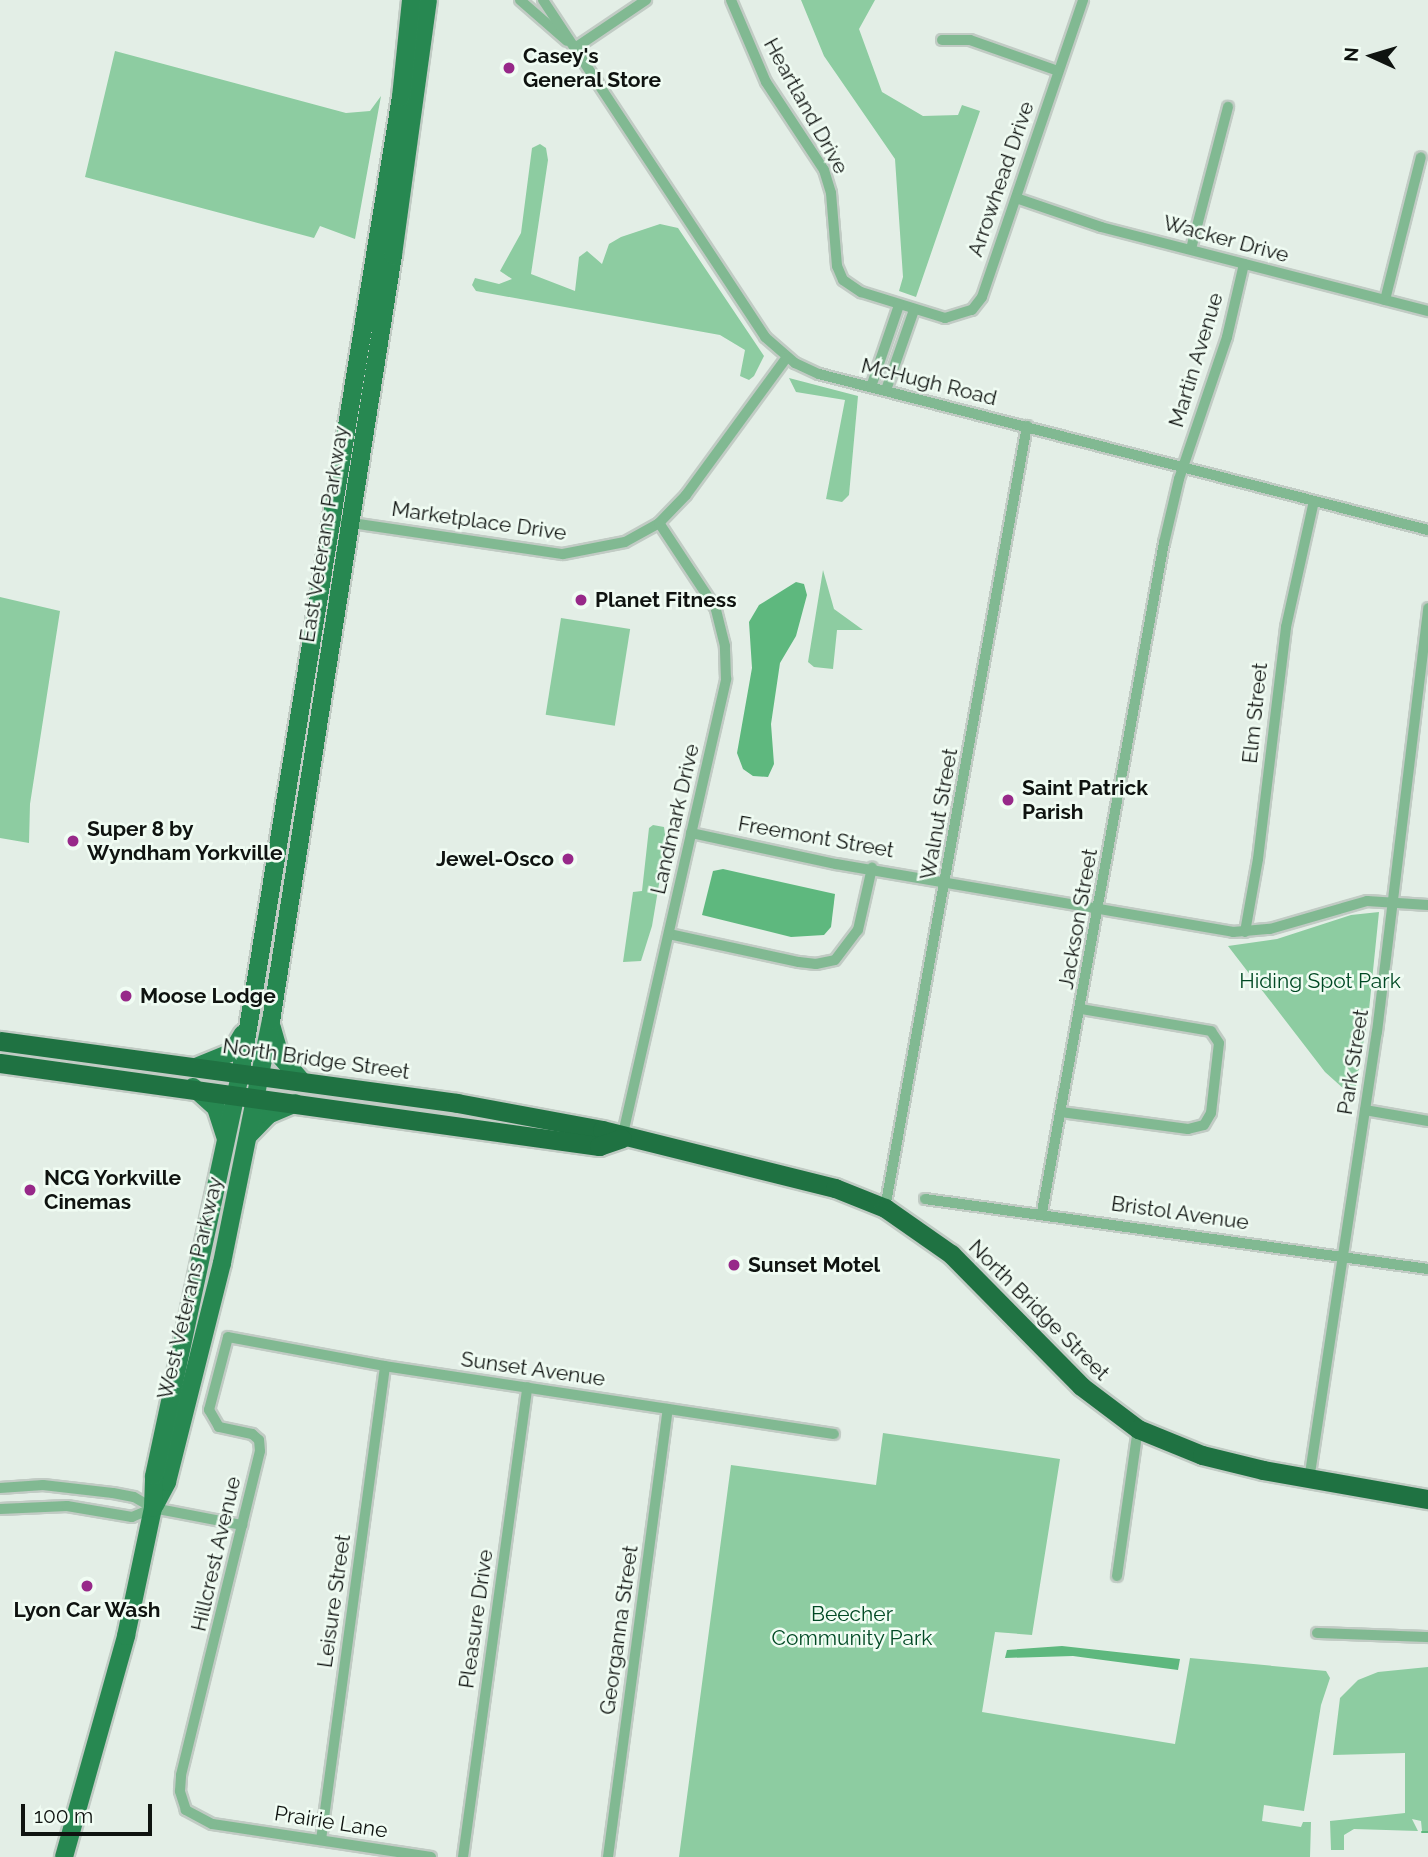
<!DOCTYPE html>
<html>
<head>
<meta charset="utf-8">
<style>
	body { margin:0 }
	#map { position:relative; width:1428px; height:1857px; overflow:hidden; background:#e3eee6; font-family:Raleway,sans-serif }
	div>[style] { position:absolute }
	[style*='--x'] { left:calc(var(--x)*1px); top:calc(var(--y)*1px); width:calc(var(--w)*1px); rotate:calc(var(--a)*1deg) }
	.green>* { inset:0; background:#8dcca1; transform-origin:0 0 }
	.water>* { inset:0; background:#5eb87e }
	.stream>* { height:2.5px; margin:-1.25px; padding:0 1.25px; transform-origin:1.25px; border-radius:1.25px; background:#5eb87e }
	.roads { filter:drop-shadow(2px 0 #c1cbc4) drop-shadow(-2px 0 #c1cbc4) drop-shadow(0 2px #c1cbc4) drop-shadow(0 -2px #c1cbc4) }
	.street>* { height:10px; margin:-5px; padding:0 5px; transform-origin:5px; border-radius:5px; background:#81b992 }
	.primary>* { height:18px; margin:-9px; padding:0 9px; transform-origin:9px; border-radius:9px; background:#278851 }
	.highway>* { height:19px; margin:-9.5px; padding:0 9.5px; transform-origin:9.5px; border-radius:9.5px; background:#1f7242 }
	.dots>* { width:19px; height:19px; translate:-50% -50%; box-sizing:border-box; border:4px solid #f0fcf3; border-radius:50% }
	span { translate:-50% -50%; white-space:nowrap; text-align:center; line-height:1.15; -webkit-text-stroke:5px #f0fcf3; paint-order:stroke }
	.poi-label { font-size:21px; color:#0f1310; font-weight:700 }
	.left { translate:0 -50%; text-align:left }
	.right { translate:-100% -50%; text-align:right }
	.street-label { font-size:21px; color:#0f1310 }
	.park-label { font-size:21px; color:#004924 }
	.north { position:absolute; left:1337px; top:21px; width:70px; height:70px; -webkit-text-stroke:5px #f0fcf3; paint-order:stroke; rotate:274deg; font-size:19px; font-weight:700; line-height:28px; text-align:center; color:#0f1310 }
	.north::after { content:''; display:block; margin:auto; width:24px; height:32px; background:#0f1310; clip-path:polygon(50% 0,100% 100%,50% 72%,0 100%) }
	.scale { position:absolute; left:21px; top:1804px; width:131px; height:32px; box-sizing:border-box; border:4px solid #0f1310; border-top:0; padding-left:9px; font-size:21px; line-height:24px; white-space:nowrap; color:#0f1310; -webkit-text-stroke:5px #f0fcf3; paint-order:stroke }
</style>
</head>
<body>
<div id="map">
	<div class="green">
		<div style="clip-path:polygon(801px 0,875px 0,859px 29px,882px 92px,923px 116px,958px 115px,962px 105px,980px 111px,916px 297px,899px 291px,903px 277px,895px 159px,824px 56px)"></div>
		<div style="clip-path:polygon(115px 51px,346px 113px,370px 111px,381px 96px,355px 239px,320px 226px,314px 238px,85px 177px)"></div>
		<div style="clip-path:polygon(540px 144px,546px 148px,548px 160px,531px 274px,575px 291px,579px 257px,587px 251px,602px 264px,609px 244px,621px 237px,660px 224px,678px 228px,764px 356px,754px 376px,749px 380px,740px 376px,745px 350px,720px 335px,476px 291px,472px 285px,475px 278px,499px 284px,512px 279px,500px 271px,521px 233px,532px 148px)"></div>
		<div style="clip-path:polygon(789px 378px,858px 396px,849px 495px,842px 502px,826px 499px,845px 400px,796px 392px)"></div>
		<div style="clip-path:polygon(823px 570px,834px 609px,863px 630px,837px 630px,833px 669px,814px 667px,808px 662px)"></div>
		<div style="clip-path:polygon(0 597px,60px 611px,30px 804px,29px 843px,0 838px)"></div>
		<div style="left:561px;top:618px;width:70px;height:98px;rotate:9deg"></div>
		<div style="clip-path:polygon(653px 825px,664px 827px,666px 842px,652px 926px,641px 961px,623px 962px,633px 892px,642px 891px,649px 828px)"></div>
		<div style="clip-path:polygon(1379px 912px,1369px 1010px,1354px 1098px,1325px 1072px,1228px 946px,1277px 939px,1351px 915px)"></div>
		<div style="clip-path:polygon(883px 1433px,1060px 1459px,1032px 1635px,995px 1632px,982px 1712px,1175px 1744px,1190px 1658px,1326px 1671px,1330px 1678px,1321px 1705px,1304px 1811px,1264px 1805px,1262px 1821px,1301px 1827px,1303px 1822px,1311px 1822px,1310px 1857px,679px 1857px,731px 1465px,876px 1485px)"></div>
		<div style="clip-path:polygon(1428px 1667px,1428px 1831px,1422px 1831px,1421px 1821px,1412px 1819px,1418px 1831px,1354px 1829px,1344px 1835px,1344px 1850px,1331px 1850px,1330px 1821px,1405px 1813px,1405px 1753px,1333px 1755px,1340px 1698px,1358px 1680px,1378px 1672px)"></div>
	</div>
	<div class="water">
		<div style="clip-path:polygon(796px 582px,804px 584px,807px 595px,796px 636px,780px 663px,771px 724px,774px 764px,768px 777px,753px 776px,743px 769px,737px 753px,752px 668px,749px 622px,759px 605px)"></div>
		<div style="clip-path:polygon(723px 869px,835px 894px,831px 927px,824px 935px,791px 937px,702px 915px,713px 871px)"></div>
		<div style="clip-path:polygon(1062px 1646px,1180px 1659px,1178px 1670px,1073px 1656px,1005px 1658px,1007px 1650px)"></div>
	</div>
	<div class="stream">
		<div style="--x:1422;--y:1832;--w:6;--a:0"></div>
	</div>
	<div class="roads">
		<div class="street">
			<div style="--x:520;--y:0;--w:62;--a:41.1"></div>
			<div style="--x:543;--y:0;--w:404;--a:56.6"></div>
			<div style="--x:765;--y:337;--w:40;--a:41"></div>
			<div style="--x:795;--y:363;--w:26;--a:25"></div>
			<div style="--x:819;--y:374;--w:629;--a:14.37"></div>
			<div style="--x:731;--y:0;--w:89;--a:66.9"></div>
			<div style="--x:766;--y:82;--w:105;--a:56.6"></div>
			<div style="--x:824;--y:170;--w:24;--a:73"></div>
			<div style="--x:831;--y:193;--w:73;--a:85.3"></div>
			<div style="--x:837;--y:266;--w:15;--a:67"></div>
			<div style="--x:843;--y:280;--w:22;--a:34"></div>
			<div style="--x:861;--y:292;--w:88;--a:17.2"></div>
			<div style="--x:945;--y:318;--w:28;--a:-17"></div>
			<div style="--x:972;--y:310;--w:16;--a:-52"></div>
			<div style="--x:982;--y:297;--w:314;--a:-71.2"></div>
			<div style="--x:942;--y:40;--w:28;--a:0"></div>
			<div style="--x:970;--y:40;--w:93;--a:19.4"></div>
			<div style="--x:575;--y:48;--w:86;--a:-34.1"></div>
			<div style="--x:1016;--y:198;--w:90;--a:18.8"></div>
			<div style="--x:1101;--y:227;--w:338;--a:14.4"></div>
			<div style="--x:1191;--y:249;--w:147;--a:-75.4"></div>
			<div style="--x:1385;--y:300;--w:147;--a:-75.9"></div>
			<div style="--x:871;--y:387;--w:87;--a:-71.1"></div>
			<div style="--x:886;--y:390;--w:85;--a:-70.7"></div>
			<div style="--x:345;--y:522;--w:220;--a:8.4"></div>
			<div style="--x:563;--y:554;--w:63;--a:-11"></div>
			<div style="--x:625;--y:542;--w:39;--a:-29"></div>
			<div style="--x:659;--y:523;--w:39;--a:-46"></div>
			<div style="--x:686;--y:495;--w:171;--a:-53.8"></div>
			<div style="--x:691;--y:833;--w:148;--a:12.1"></div>
			<div style="--x:836;--y:864;--w:403;--a:9.7"></div>
			<div style="--x:1233;--y:932;--w:37;--a:-5"></div>
			<div style="--x:1270;--y:929;--w:101;--a:-16.1"></div>
			<div style="--x:1367;--y:901;--w:61;--a:3.8"></div>
			<div style="--x:1245;--y:932;--w:74;--a:-79.9"></div>
			<div style="--x:1258;--y:859;--w:234;--a:-83.1"></div>
			<div style="--x:1286;--y:627;--w:129;--a:-77.5"></div>
			<div style="--x:669;--y:934;--w:133;--a:12.2"></div>
			<div style="--x:799;--y:962;--w:17;--a:7"></div>
			<div style="--x:816;--y:964;--w:19;--a:-12"></div>
			<div style="--x:835;--y:960;--w:38;--a:-53"></div>
			<div style="--x:858;--y:930;--w:64;--a:-77.3"></div>
			<div style="--x:1365;--y:1110;--w:64;--a:9.9"></div>
			<div style="--x:1061;--y:1112;--w:128;--a:7.6"></div>
			<div style="--x:1188;--y:1129;--w:16;--a:-14"></div>
			<div style="--x:1204;--y:1125;--w:14;--a:-60"></div>
			<div style="--x:1211;--y:1113;--w:70;--a:-83.5"></div>
			<div style="--x:1219;--y:1043;--w:14;--a:-124"></div>
			<div style="--x:1211;--y:1031;--w:132;--a:-170.4"></div>
			<div style="--x:622;--y:1138;--w:471;--a:-77.2"></div>
			<div style="--x:726;--y:679;--w:33;--a:-92"></div>
			<div style="--x:725;--y:646;--w:38;--a:-104"></div>
			<div style="--x:716;--y:609;--w:103;--a:-123.5"></div>
			<div style="--x:925;--y:1199;--w:508;--a:7.92"></div>
			<div style="--x:885;--y:1208;--w:795;--a:-79.71"></div>
			<div style="--x:1042;--y:1212;--w:680;--a:-79.67"></div>
			<div style="--x:1164;--y:543;--w:66;--a:-76.8"></div>
			<div style="--x:1179;--y:479;--w:150;--a:-71.3"></div>
			<div style="--x:1227;--y:337;--w:75;--a:-76.9"></div>
			<div style="--x:1309;--y:1480;--w:453;--a:-81.4"></div>
			<div style="--x:1377;--y:1032;--w:427;--a:-83.1"></div>
			<div style="--x:0;--y:1488;--w:43;--a:-4"></div>
			<div style="--x:43;--y:1485;--w:70;--a:6.5"></div>
			<div style="--x:113;--y:1493;--w:21;--a:11"></div>
			<div style="--x:134;--y:1497;--w:22;--a:30"></div>
			<div style="--x:153;--y:1508;--w:91;--a:10.8"></div>
			<div style="--x:0;--y:1509;--w:67;--a:-2.6"></div>
			<div style="--x:67;--y:1506;--w:66;--a:9.6"></div>
			<div style="--x:132;--y:1517;--w:23;--a:-23"></div>
			<div style="--x:1117;--y:1576;--w:148;--a:-81.9"></div>
			<div style="--x:1317;--y:1633;--w:111;--a:2.1"></div>
			<div style="--x:321;--y:1840;--w:477;--a:-82.3"></div>
			<div style="--x:431;--y:1857;--w:221;--a:-171.4"></div>
			<div style="--x:212;--y:1824;--w:30;--a:-152"></div>
			<div style="--x:186;--y:1810;--w:20;--a:-108"></div>
			<div style="--x:180;--y:1791;--w:16;--a:-86"></div>
			<div style="--x:181;--y:1775;--w:333;--a:-76.3"></div>
			<div style="--x:260;--y:1451;--w:11;--a:-95"></div>
			<div style="--x:259;--y:1440;--w:9;--a:-139"></div>
			<div style="--x:252;--y:1434;--w:34;--a:-168"></div>
			<div style="--x:219;--y:1427;--w:20;--a:-120"></div>
			<div style="--x:209;--y:1410;--w:75;--a:-75.4"></div>
			<div style="--x:228;--y:1337;--w:159;--a:10.5"></div>
			<div style="--x:384;--y:1366;--w:455;--a:8.6"></div>
			<div style="--x:463;--y:1857;--w:474;--a:-82.2"></div>
			<div style="--x:608;--y:1857;--w:452;--a:-82.4"></div>
		</div>
		<div class="primary">
			<div style="--x:272;--y:1028;--w:29;--a:74"></div>
			<div style="--x:280;--y:1056;--w:33;--a:49"></div>
			<div style="--x:198;--y:1066;--w:37;--a:-22"></div>
			<div style="--x:232;--y:1052;--w:21;--a:-59"></div>
			<div style="--x:193;--y:1087;--w:31;--a:42"></div>
			<div style="--x:216;--y:1108;--w:32;--a:72"></div>
			<div style="--x:248;--y:1136;--w:29;--a:-46"></div>
			<div style="--x:268;--y:1115;--w:30;--a:-23"></div>
			<div style="--x:155;--y:1505;--w:26;--a:-62"></div>
			<div style="--x:167;--y:1482;--w:226;--a:-75.9"></div>
			<div style="--x:222;--y:1263;--w:247;--a:-78.6"></div>
			<div style="--x:271;--y:1021;--w:776;--a:-80.95"></div>
			<div style="--x:393;--y:255;--w:257;--a:-82.2"></div>
			<div style="--x:64;--y:1857;--w:230;--a:-74.3"></div>
			<div style="--x:126;--y:1636;--w:131;--a:-78.1"></div>
			<div style="--x:153;--y:1508;--w:32;--a:-88"></div>
			<div style="--x:154;--y:1476;--w:414;--a:-77.9"></div>
			<div style="--x:241;--y:1071;--w:987;--a:-80.67"></div>
			<div style="--x:401;--y:97;--w:98;--a:-84.1"></div>
		</div>
		<div class="highway">
			<div style="--x:0;--y:1041;--w:461;--a:7.7"></div>
			<div style="--x:457;--y:1103;--w:147;--a:10.5"></div>
			<div style="--x:602;--y:1130;--w:240;--a:14"></div>
			<div style="--x:835;--y:1188;--w:54;--a:21.8"></div>
			<div style="--x:885;--y:1208;--w:80;--a:34.9"></div>
			<div style="--x:951;--y:1254;--w:185;--a:45.4"></div>
			<div style="--x:1081;--y:1386;--w:71;--a:37"></div>
			<div style="--x:1138;--y:1429;--w:69;--a:22.1"></div>
			<div style="--x:1202;--y:1455;--w:63;--a:13.8"></div>
			<div style="--x:1263;--y:1470;--w:168;--a:10"></div>
			<div style="--x:0;--y:1063;--w:605;--a:7.89"></div>
			<div style="--x:599;--y:1146;--w:24;--a:-19"></div>
		</div>
	</div>
	<div class="dots">
		<div style="left:509px;top:68px;background:#972989"></div>
		<div style="left:581px;top:600px;background:#972989"></div>
		<div style="left:1008px;top:800px;background:#972989"></div>
		<div style="left:73px;top:841px;background:#972989"></div>
		<div style="left:568px;top:859px;background:#972989"></div>
		<div style="left:126px;top:996px;background:#972989"></div>
		<div style="left:30px;top:1190px;background:#972989"></div>
		<div style="left:734px;top:1265px;background:#972989"></div>
		<div style="left:87px;top:1586px;background:#972989"></div>
	</div>
	<div class="poi-label">
		<span class="left" style="left:523px;top:68px">Casey's<br>General Store</span>
		<span class="left" style="left:595px;top:600px">Planet Fitness</span>
		<span class="left" style="left:1022px;top:800px">Saint Patrick<br>Parish</span>
		<span class="left" style="left:87px;top:841px">Super 8 by<br>Wyndham Yorkville</span>
		<span class="right" style="left:554px;top:859px">Jewel-Osco</span>
		<span class="left" style="left:140px;top:996px">Moose Lodge</span>
		<span class="left" style="left:44px;top:1190px">NCG Yorkville<br>Cinemas</span>
		<span class="left" style="left:748px;top:1265px">Sunset Motel</span>
		<span style="left:87px;top:1610px">Lyon Car Wash</span>
	</div>
	<div class="street-label">
		<span style="left:806px;top:106px;rotate:61deg">Heartland Drive</span>
		<span style="left:1001px;top:179px;rotate:-71deg">Arrowhead Drive</span>
		<span style="left:1226px;top:239px;rotate:15deg">Wacker Drive</span>
		<span style="left:1196px;top:360px;rotate:-73deg">Martin Avenue</span>
		<span style="left:929px;top:382px;rotate:14deg">McHugh Road</span>
		<span style="left:479px;top:521px;rotate:8deg">Marketplace Drive</span>
		<span style="left:324px;top:534px;rotate:-81deg">East Veterans Parkway</span>
		<span style="left:1255px;top:713px;rotate:-84deg">Elm Street</span>
		<span style="left:939px;top:814px;rotate:-80deg">Walnut Street</span>
		<span style="left:675px;top:819px;rotate:-77deg">Landmark Drive</span>
		<span style="left:816px;top:837px;rotate:10deg">Freemont Street</span>
		<span style="left:1078px;top:919px;rotate:-80deg">Jackson Street</span>
		<span style="left:316px;top:1059px;rotate:8deg">North Bridge Street</span>
		<span style="left:1353px;top:1062px;rotate:-81deg">Park Street</span>
		<span style="left:1180px;top:1213px;rotate:8deg">Bristol Avenue</span>
		<span style="left:190px;top:1288px;rotate:-77deg">West Veterans Parkway</span>
		<span style="left:1039px;top:1310px;rotate:45deg">North Bridge Street</span>
		<span style="left:533px;top:1369px;rotate:8deg">Sunset Avenue</span>
		<span style="left:216px;top:1554px;rotate:-77deg">Hillcrest Avenue</span>
		<span style="left:334px;top:1601px;rotate:-82deg">Leisure Street</span>
		<span style="left:476px;top:1619px;rotate:-82deg">Pleasure Drive</span>
		<span style="left:619px;top:1630px;rotate:-82deg">Georganna Street</span>
		<span style="left:331px;top:1822px;rotate:9deg">Prairie Lane</span>
	</div>
	<div class="park-label">
		<span style="left:1320px;top:981px">Hiding Spot Park</span>
		<span style="left:852px;top:1626px">Beecher<br>Community Park</span>
	</div>
	<div class="north">N</div>
	<div class="scale">100 m</div>
</div>
</body>
</html>
